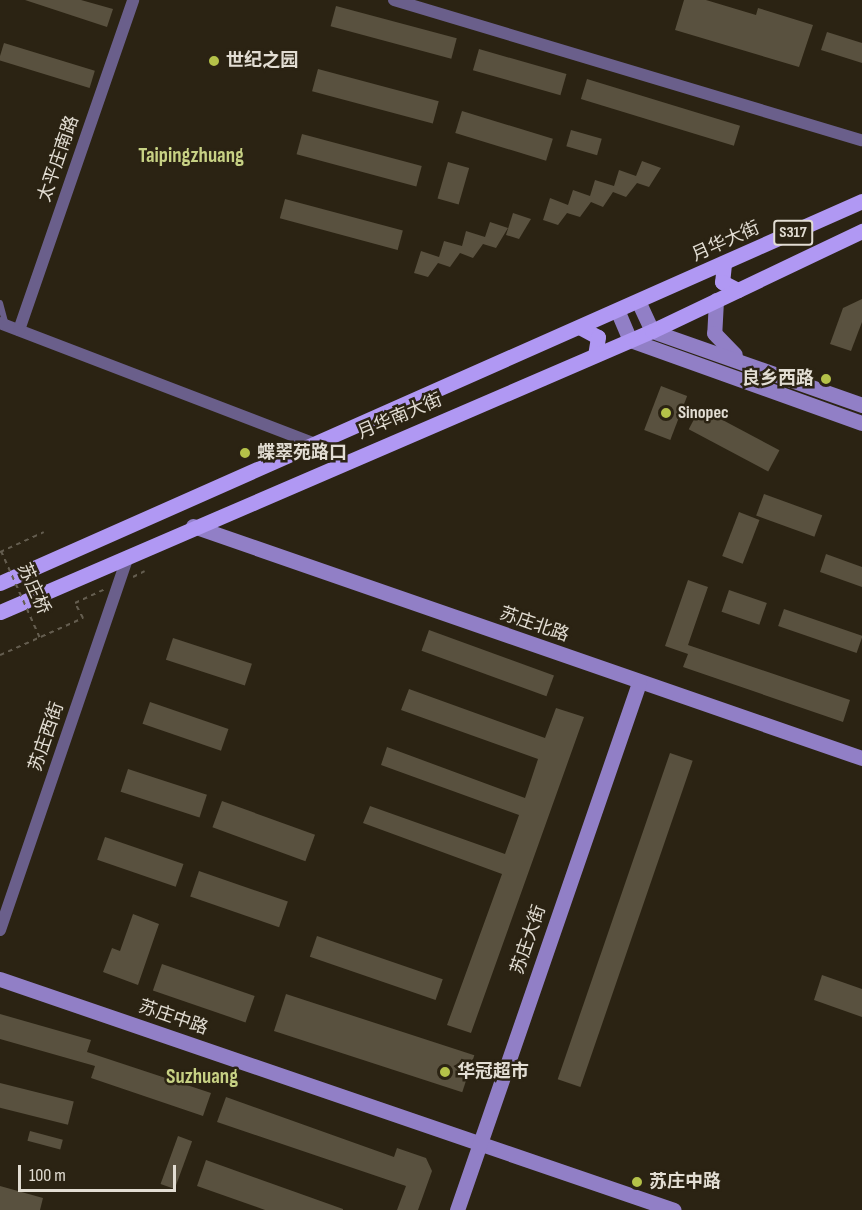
<!DOCTYPE html>
<html>
<head>
<meta charset="utf-8">
<style>
	body { margin:0 }
	#map { position:relative; width:862px; height:1210px; overflow:hidden; background:#2b2313; font-family:"Sofia Sans Condensed","Noto Sans SC",sans-serif }
	div>[style] { position:absolute }
	[style*='--x'] { left:calc(var(--x)*1px); top:calc(var(--y)*1px); width:calc(var(--w)*1px); rotate:calc(var(--a)*1deg) }
	.building>* { inset:0; background:#59513f; transform-origin:0 0 }
	.path>* { height:2px; margin-top:-1px; transform-origin:0; background:repeating-linear-gradient(90deg,#645d4f 0 4.5px,transparent 0 9px) }
	.lane>* { height:6px; margin:-3px; padding:0 3px; transform-origin:3px; border-radius:3px; background:#6a5f8b }
	.street>* { height:12px; margin:-6px; padding:0 6px; transform-origin:6px; border-radius:6px; background:#6a5f8b }
	.secondary>* { height:15px; margin:-7.5px; padding:0 7.5px; transform-origin:7.5px; border-radius:7.5px; background:#917fc6 }
	.primary>* { height:15px; margin:-7.5px; padding:0 7.5px; transform-origin:7.5px; border-radius:7.5px; background:#b098f3 }
	.path-bridge>* { height:2px; margin-top:-1px; transform-origin:0; background:repeating-linear-gradient(90deg,#645d4f 0 4.5px,transparent 0 9px) }
	.dots>* { width:16px; height:16px; translate:-50% -50%; box-sizing:border-box; border:3px solid #2b2313; border-radius:50% }
	span { translate:-50% -50%; white-space:nowrap; text-align:center; line-height:1.15; -webkit-text-stroke:5px #2b2313; paint-order:stroke }
	.shield-label span { padding:2px 4px; background:#2b2313; border:2px solid; border-radius:4px; -webkit-text-stroke-width:0 }
	.shield-label { font-size:16px; color:#e2ddd3; font-weight:700 }
	.poi-label { font-size:18px; color:#e2ddd3; font-weight:700 }
	.left { translate:0 -50%; text-align:left }
	.right { translate:-100% -50%; text-align:right }
	.street-label { font-size:18px; color:#e2ddd3 }
	.quarter-label { font-size:21px; color:#c7d184; font-weight:700 }
	.scale { position:absolute; left:18px; top:1165px; width:158px; height:27px; box-sizing:border-box; border:3px solid #e2ddd3; border-top:0; padding-left:8px; font-size:18px; line-height:21px; white-space:nowrap; color:#e2ddd3; -webkit-text-stroke:4px #2b2313; paint-order:stroke }
</style>
</head>
<body>
<div id="map">
	<div class="building">
		<div style="clip-path:polygon(25px 0,81px 0,113px 9px,107px 27px)"></div>
		<div style="clip-path:polygon(684px 0,706px 0,756px 15px,758px 8px,813px 25px,799px 67px,675px 30px)"></div>
		<div style="left:336px;top:6px;width:125px;height:21px;rotate:15deg"></div>
		<div style="clip-path:polygon(827px 32px,862px 43px,862px 63px,821px 50px)"></div>
		<div style="left:4px;top:43px;width:95px;height:18px;rotate:17deg"></div>
		<div style="left:479px;top:49px;width:91px;height:22px;rotate:16deg"></div>
		<div style="left:318px;top:69px;width:125px;height:23px;rotate:15deg"></div>
		<div style="left:587px;top:79px;width:160px;height:21px;rotate:17deg"></div>
		<div style="left:462px;top:111px;width:95px;height:23px;rotate:17deg"></div>
		<div style="left:571px;top:130px;width:32px;height:17px;rotate:16deg"></div>
		<div style="left:302px;top:134px;width:124px;height:21px;rotate:15deg"></div>
		<div style="clip-path:polygon(642px 161px,661px 168px,649px 187px,637px 183px,626px 197px,613px 192px,603px 207px,591px 202px,580px 217px,567px 213px,558px 225px,543px 220px,550px 198px,568px 205px,573px 190px,590px 196px,595px 180px,614px 186px,619px 170px,636px 176px)"></div>
		<div style="left:448px;top:162px;width:22px;height:38px;rotate:16deg"></div>
		<div style="left:285px;top:199px;width:122px;height:20px;rotate:15deg"></div>
		<div style="clip-path:polygon(513px 213px,531px 219px,519px 239px,506px 235px)"></div>
		<div style="clip-path:polygon(490px 222px,508px 228px,496px 248px,483px 244px,473px 258px,460px 253px,450px 267px,438px 263px,428px 277px,414px 273px,421px 251px,439px 257px,444px 241px,462px 246px,466px 231px,485px 237px)"></div>
		<div style="clip-path:polygon(862px 299px,862px 322px,851px 351px,830px 344px,843px 308px)"></div>
		<div style="left:661px;top:386px;width:28px;height:47px;rotate:21deg"></div>
		<div style="left:700px;top:408px;width:90px;height:24px;rotate:28deg"></div>
		<div style="left:764px;top:494px;width:62px;height:23px;rotate:20deg"></div>
		<div style="left:739px;top:512px;width:22px;height:47px;rotate:21deg"></div>
		<div style="clip-path:polygon(826px 554px,862px 567px,862px 587px,820px 572px)"></div>
		<div style="clip-path:polygon(688px 580px,708px 587px,688px 645px,850px 700px,843px 722px,683px 667px,688px 654px,665px 646px)"></div>
		<div style="left:729px;top:590px;width:40px;height:23px;rotate:19deg"></div>
		<div style="left:784px;top:609px;width:83px;height:18px;rotate:19deg"></div>
		<div style="left:429px;top:630px;width:133px;height:22px;rotate:20deg"></div>
		<div style="left:173px;top:638px;width:83px;height:23px;rotate:18deg"></div>
		<div style="clip-path:polygon(409px 689px,545px 738px,556px 708px,584px 717px,471px 1033px,447px 1025px,502px 874px,363px 823px,370px 806px,505px 854px,519px 815px,381px 765px,387px 747px,525px 798px,538px 759px,401px 710px)"></div>
		<div style="left:150px;top:702px;width:83px;height:23px;rotate:19deg"></div>
		<div style="left:670px;top:753px;width:24px;height:345px;rotate:19deg"></div>
		<div style="left:128px;top:769px;width:83px;height:24px;rotate:18deg"></div>
		<div style="left:222px;top:801px;width:99px;height:28px;rotate:20deg"></div>
		<div style="left:105px;top:837px;width:83px;height:24px;rotate:19deg"></div>
		<div style="left:199px;top:871px;width:94px;height:27px;rotate:19deg"></div>
		<div style="clip-path:polygon(133px 914px,159px 924px,138px 985px,103px 972px,112px 948px,120px 951px)"></div>
		<div style="left:317px;top:936px;width:133px;height:22px;rotate:19deg"></div>
		<div style="left:162px;top:964px;width:98px;height:28px;rotate:19deg"></div>
		<div style="clip-path:polygon(822px 975px,862px 989px,862px 1017px,814px 1000px)"></div>
		<div style="left:286px;top:994px;width:198px;height:39px;rotate:18deg"></div>
		<div style="clip-path:polygon(0 1014px,91px 1040px,87px 1052px,211px 1093px,203px 1116px,91px 1078px,95px 1066px,0 1039px)"></div>
		<div style="left:0;top:1083px;width:76px;height:24px;rotate:14deg"></div>
		<div style="clip-path:polygon(226px 1097px,394px 1157px,397px 1148px,426px 1158px,432px 1171px,418px 1210px,397px 1210px,406px 1186px,217px 1122px)"></div>
		<div style="left:30px;top:1131px;width:34px;height:10px;rotate:15deg"></div>
		<div style="left:178px;top:1136px;width:15px;height:51px;rotate:20deg"></div>
		<div style="clip-path:polygon(206px 1160px,343px 1209px,343px 1210px,265px 1210px,197px 1186px)"></div>
		<div style="clip-path:polygon(0 1186px,43px 1198px,40px 1210px,0 1210px)"></div>
	</div>
	<div class="path">
		<div style="--x:0;--y:552;--w:48;--a:-24.4"></div>
		<div style="--x:133;--y:577;--w:13;--a:-27"></div>
		<div style="--x:0;--y:655;--w:91;--a:-24"></div>
		<div style="--x:83;--y:618;--w:17;--a:-118"></div>
		<div style="--x:75;--y:603;--w:33;--a:-25"></div>
	</div>
	<div class="lane">
		<div style="--x:0;--y:303;--w:23;--a:75"></div>
	</div>
	<div class="street">
		<div style="--x:394;--y:0;--w:488;--a:16.7"></div>
		<div style="--x:0;--y:323;--w:338;--a:21"></div>
		<div style="--x:19;--y:330;--w:349;--a:-70.9"></div>
		<div style="--x:0;--y:930;--w:395;--a:-71.1"></div>
	</div>
	<div class="secondary">
		<div style="--x:716;--y:300;--w:33;--a:93"></div>
		<div style="--x:714;--y:333;--w:30;--a:46"></div>
		<div style="--x:639;--y:303;--w:31;--a:65"></div>
		<div style="--x:652;--y:331;--w:223;--a:19.4"></div>
		<div style="--x:618;--y:312;--w:30;--a:67"></div>
		<div style="--x:630;--y:340;--w:246;--a:19.7"></div>
		<div style="--x:193;--y:526;--w:708;--a:19.13"></div>
		<div style="--x:0;--y:979;--w:712;--a:18.92"></div>
		<div style="--x:457;--y:1210;--w:558;--a:-70.95"></div>
	</div>
	<div class="primary">
		<div style="--x:724;--y:264;--w:18;--a:96"></div>
		<div style="--x:722;--y:282;--w:18;--a:27"></div>
		<div style="--x:581;--y:328;--w:19;--a:28"></div>
		<div style="--x:598;--y:337;--w:18;--a:99"></div>
		<div style="--x:0;--y:583;--w:943;--a:-23.9"></div>
		<div style="--x:0;--y:612;--w:710;--a:-23.32"></div>
		<div style="--x:652;--y:331;--w:233;--a:-25.5"></div>
	</div>
	<div class="path-bridge">
		<div style="--x:1;--y:551;--w:95;--a:65.9"></div>
	</div>
	<div class="dots">
		<div style="left:214px;top:61px;background:#b5c249"></div>
		<div style="left:826px;top:379px;background:#b5c249"></div>
		<div style="left:666px;top:413px;background:#b5c249"></div>
		<div style="left:245px;top:453px;background:#b5c249"></div>
		<div style="left:445px;top:1072px;background:#b5c249"></div>
		<div style="left:637px;top:1182px;background:#b5c249"></div>
	</div>
	<div class="shield-label">
		<span style="left:793px;top:233px">S317</span>
	</div>
	<div class="poi-label">
		<span class="left" style="left:226px;top:61px">世纪之园</span>
		<span class="right" style="left:814px;top:379px">良乡西路</span>
		<span class="left" style="left:678px;top:413px">Sinopec</span>
		<span class="left" style="left:257px;top:453px">蝶翠苑路口</span>
		<span class="left" style="left:457px;top:1072px">华冠超市</span>
		<span class="left" style="left:649px;top:1182px">苏庄中路</span>
	</div>
	<div class="street-label">
		<span style="left:59px;top:159px;rotate:-71deg">太平庄南路</span>
		<span style="left:726px;top:242px;rotate:-24deg">月华大街</span>
		<span style="left:400px;top:417px;rotate:-23deg">月华南大街</span>
		<span style="left:33px;top:589px;rotate:66deg">苏庄桥</span>
		<span style="left:534px;top:625px;rotate:19deg">苏庄北路</span>
		<span style="left:47px;top:737px;rotate:-71deg">苏庄西街</span>
		<span style="left:529px;top:940px;rotate:-71deg">苏庄大街</span>
		<span style="left:173px;top:1018px;rotate:19deg">苏庄中路</span>
	</div>
	<div class="quarter-label">
		<span style="left:191px;top:156px">Taipingzhuang</span>
		<span style="left:202px;top:1077px">Suzhuang</span>
	</div>
	<div class="scale">100 m</div>
</div>
</body>
</html>
